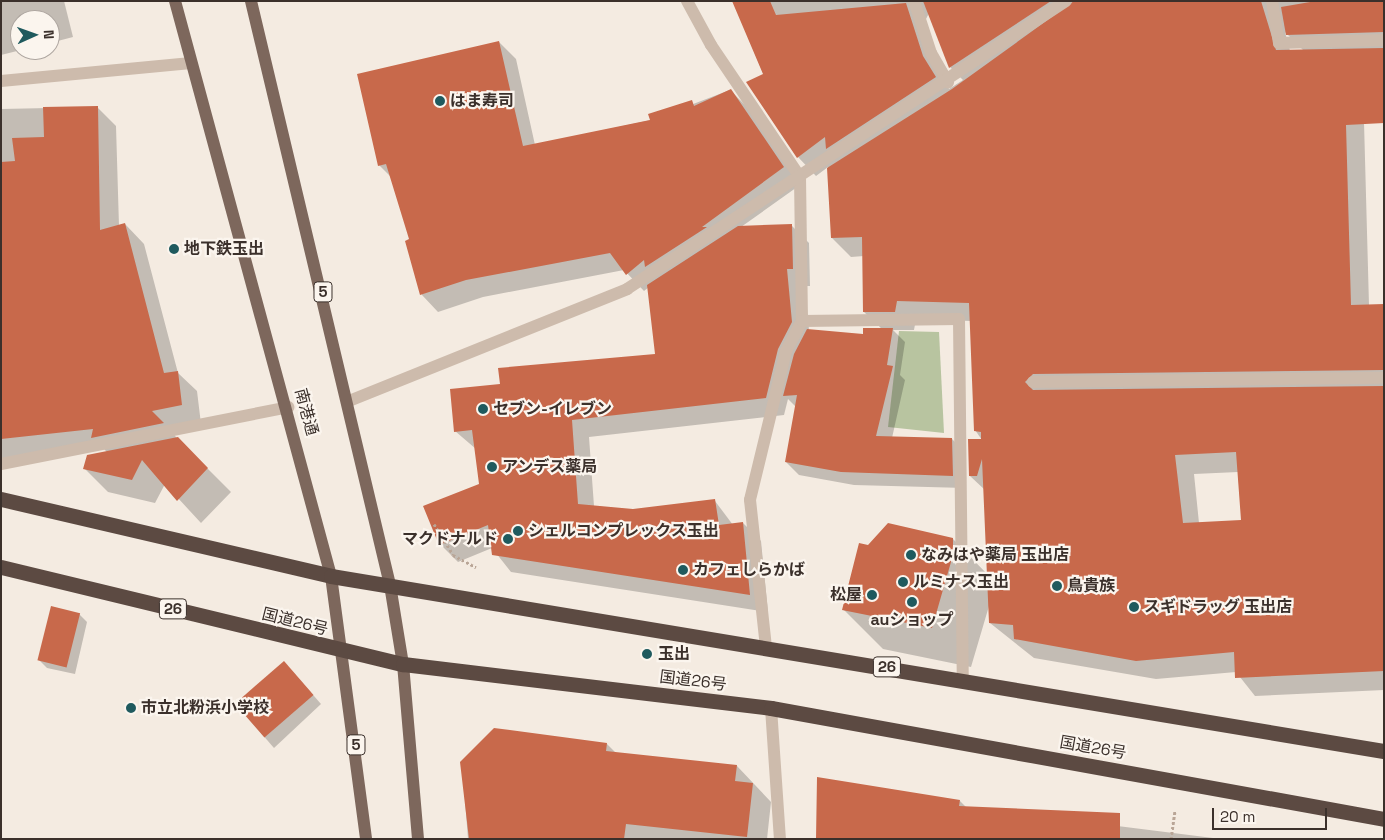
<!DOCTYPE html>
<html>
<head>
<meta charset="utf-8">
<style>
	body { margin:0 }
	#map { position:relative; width:1385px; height:840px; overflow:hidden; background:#f4ebe1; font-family:"Space Grotesk","Noto Sans JP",sans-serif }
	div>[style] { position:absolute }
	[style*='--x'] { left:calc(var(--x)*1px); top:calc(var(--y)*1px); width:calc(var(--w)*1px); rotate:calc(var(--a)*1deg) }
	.green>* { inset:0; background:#b8c4a0 }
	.shadow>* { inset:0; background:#0003 }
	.building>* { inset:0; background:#c8694b; transform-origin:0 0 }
	.path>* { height:3px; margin-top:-1.5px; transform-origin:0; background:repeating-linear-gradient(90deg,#b9a596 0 2.5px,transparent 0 5px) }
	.lane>* { height:12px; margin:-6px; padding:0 6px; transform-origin:6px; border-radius:6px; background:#cdbbac }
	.street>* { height:12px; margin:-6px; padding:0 6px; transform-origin:6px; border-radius:6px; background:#cdbbac }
	.primary>* { height:12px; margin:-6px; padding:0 6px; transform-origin:6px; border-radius:6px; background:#7d675c }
	.highway>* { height:15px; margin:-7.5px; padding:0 7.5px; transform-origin:7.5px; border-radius:7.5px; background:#5c4a42 }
	.dots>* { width:14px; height:14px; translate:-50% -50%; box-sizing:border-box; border:2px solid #fbf5ee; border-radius:50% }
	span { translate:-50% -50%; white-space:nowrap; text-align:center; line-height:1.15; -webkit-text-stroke:4.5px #fbf5ee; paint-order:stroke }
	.shield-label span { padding:1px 4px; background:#fbf5ee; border:1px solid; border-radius:4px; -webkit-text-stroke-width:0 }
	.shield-label { font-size:15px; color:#3b302b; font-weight:700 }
	.poi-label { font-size:16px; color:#3b302b; font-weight:700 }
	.left { translate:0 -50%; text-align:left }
	.right { translate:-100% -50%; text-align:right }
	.street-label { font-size:16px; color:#3b302b }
	.frame { position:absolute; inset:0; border:2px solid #3b302b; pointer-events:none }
	.north { position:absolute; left:10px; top:10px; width:50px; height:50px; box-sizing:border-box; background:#fbf5ee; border:1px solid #aea6a0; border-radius:50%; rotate:88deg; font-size:14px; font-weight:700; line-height:20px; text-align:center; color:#3b302b }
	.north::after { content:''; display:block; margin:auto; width:18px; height:22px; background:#1f5a5e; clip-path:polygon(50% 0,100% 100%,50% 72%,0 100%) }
	.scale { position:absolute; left:1212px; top:808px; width:115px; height:22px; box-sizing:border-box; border:2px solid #3b302b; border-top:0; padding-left:6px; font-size:15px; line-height:18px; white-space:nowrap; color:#3b302b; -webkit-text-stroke:4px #fbf5ee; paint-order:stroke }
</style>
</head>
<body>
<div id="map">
	<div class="green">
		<div style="clip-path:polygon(899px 331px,939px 332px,944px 433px,888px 427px)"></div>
	</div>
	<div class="shadow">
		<div style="clip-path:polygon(1px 1px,64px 1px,73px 37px,50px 43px,50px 20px,20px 20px,21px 50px,1px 55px)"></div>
		<div style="clip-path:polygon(evenodd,733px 1px,1384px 1px,1384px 121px,1364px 122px,1369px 305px,1384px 305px,1384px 690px,1255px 696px,1236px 672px,1156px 679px,1034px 658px,990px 623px,989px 606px,971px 667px,883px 649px,844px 610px,869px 546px,953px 539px,988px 575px,985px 490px,970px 476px,982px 440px,975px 430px,971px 321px,916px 319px,914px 330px,893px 330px,905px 342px,900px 375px,905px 380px,892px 438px,952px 439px,965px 452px,965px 488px,854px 485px,799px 475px,786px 462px,796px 407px,788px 399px,784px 415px,589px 437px,594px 506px,633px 510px,715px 501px,733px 525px,743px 523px,761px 541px,768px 612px,511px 572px,492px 548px,458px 562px,440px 544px,480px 484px,476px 449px,455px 431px,501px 385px,656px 355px,649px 287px,644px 291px,624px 270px,483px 297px,438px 312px,422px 295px,407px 242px,411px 240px,391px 177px,379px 165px,499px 42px,516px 59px,535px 145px,651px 120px,730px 90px,747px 107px,800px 185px,741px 227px,791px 225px,809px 243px,810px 286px,805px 286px,809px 330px,864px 335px,882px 329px,864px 312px,864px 256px,851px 257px,832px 238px,828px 167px,816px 176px,798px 157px,733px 1px,929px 13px,950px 67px,963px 80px,949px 89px,924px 23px,929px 13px,733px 1px,1285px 32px,1304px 51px,1290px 51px,1285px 32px,733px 1px,1238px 472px,1242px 522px,1199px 523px,1194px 474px,1238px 472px)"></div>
		<div style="clip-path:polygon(97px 107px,116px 126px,119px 226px,125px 224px,144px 244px,178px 373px,197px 391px,201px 424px,169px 430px,231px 492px,201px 523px,165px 484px,155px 503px,108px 492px,85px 469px,107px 452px,104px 449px,1px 459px,1px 109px)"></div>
		<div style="clip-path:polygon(79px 614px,87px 622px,75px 674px,47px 668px,39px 660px)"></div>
		<div style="clip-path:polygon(292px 671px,321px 704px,274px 748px,235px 703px)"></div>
		<div style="clip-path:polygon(607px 744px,616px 753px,737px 766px,771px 802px,767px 839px,468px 839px,462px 762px)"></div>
		<div style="clip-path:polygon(960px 801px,966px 807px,1221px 839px,817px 839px)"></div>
	</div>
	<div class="building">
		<div style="clip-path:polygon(732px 1px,770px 1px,776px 15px,906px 3px,923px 56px,936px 77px,826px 149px,825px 137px,797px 158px,746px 82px,763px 74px)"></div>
		<div style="clip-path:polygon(923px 1px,1051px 1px,949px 68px)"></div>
		<div style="clip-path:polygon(evenodd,1074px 1px,1261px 1px,1276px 50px,1384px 48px,1384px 123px,1346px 125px,1351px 305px,1384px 304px,1384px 370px,1033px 374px,1025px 382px,1033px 390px,1384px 386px,1384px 671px,1235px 678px,1234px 652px,1136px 661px,1014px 639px,1013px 625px,989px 623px,982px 459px,977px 476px,969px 476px,968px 439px,981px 439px,981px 432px,974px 431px,969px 303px,897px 301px,895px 312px,863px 312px,862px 237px,831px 238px,827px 168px,952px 89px,1074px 1px,1236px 452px,1241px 520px,1183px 523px,1175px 455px,1236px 452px)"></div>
		<div style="clip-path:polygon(1316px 1px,1384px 1px,1384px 32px,1286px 35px,1281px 7px)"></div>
		<div style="clip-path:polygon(499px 41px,523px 146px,650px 120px,648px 114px,692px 100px,694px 106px,731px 89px,784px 167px,702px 227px,707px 227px,645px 267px,644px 260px,626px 275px,610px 253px,466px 280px,420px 295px,405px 241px,409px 239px,386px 164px,378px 166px,357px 74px)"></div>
		<div style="clip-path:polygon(98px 106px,100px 230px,125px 223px,164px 373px,178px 371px,182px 405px,152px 411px,164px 423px,91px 438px,93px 429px,1px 439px,1px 162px,15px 161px,12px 138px,44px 137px,43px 107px)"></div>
		<div style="clip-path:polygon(792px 224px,793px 269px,787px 269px,792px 322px,778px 349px,766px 398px,572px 420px,578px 504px,633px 509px,715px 499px,719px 525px,743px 522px,750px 595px,492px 555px,488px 525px,439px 545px,423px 506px,479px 484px,472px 430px,454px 432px,450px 389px,500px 384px,498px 368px,655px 354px,647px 285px,738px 226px)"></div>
		<div style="clip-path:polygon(863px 328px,893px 328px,887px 365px,893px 366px,876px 436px,952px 438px,953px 476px,841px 472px,785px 462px,797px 395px,783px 396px,794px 354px,807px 329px,863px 334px)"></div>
		<div style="clip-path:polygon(178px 437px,208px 468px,177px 501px,142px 460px,132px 480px,83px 469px,87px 455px)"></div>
		<div style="clip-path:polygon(888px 523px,953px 538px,953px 555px,932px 628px,842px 610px,859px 543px,868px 545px)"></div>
		<div style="left:51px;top:606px;width:30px;height:56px;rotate:14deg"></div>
		<div style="left:284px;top:661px;width:45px;height:65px;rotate:49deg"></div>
		<div style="clip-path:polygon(494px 728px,607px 743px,606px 751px,737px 765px,735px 781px,753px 783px,747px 837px,626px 824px,624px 839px,469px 839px,460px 762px)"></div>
		<div style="clip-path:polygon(817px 777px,960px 800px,959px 806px,1120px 813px,1120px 839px,816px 839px)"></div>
	</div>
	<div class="path">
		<div style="--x:434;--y:524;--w:36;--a:58"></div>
		<div style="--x:453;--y:555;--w:26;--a:28"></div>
		<div style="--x:1171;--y:839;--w:28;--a:-82"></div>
	</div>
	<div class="lane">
		<div style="--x:914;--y:1;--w:55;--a:71.9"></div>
		<div style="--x:931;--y:53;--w:34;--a:60"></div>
	</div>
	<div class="street">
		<div style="--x:687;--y:1;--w:50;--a:61.4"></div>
		<div style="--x:711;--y:45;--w:159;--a:56"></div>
		<div style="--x:800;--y:177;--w:144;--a:89.2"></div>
		<div style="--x:802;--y:321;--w:34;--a:118"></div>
		<div style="--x:786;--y:351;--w:153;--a:103.6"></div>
		<div style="--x:750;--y:500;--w:148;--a:83.8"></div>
		<div style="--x:1272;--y:1;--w:43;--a:80.5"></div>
		<div style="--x:1279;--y:43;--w:105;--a:-1.6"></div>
		<div style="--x:1;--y:81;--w:191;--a:-5.4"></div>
		<div style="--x:802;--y:321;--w:157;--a:-0.7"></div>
		<div style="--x:959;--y:319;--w:361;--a:89.4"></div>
		<div style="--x:1033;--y:382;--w:351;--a:-0.7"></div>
		<div style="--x:349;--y:401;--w:300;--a:-21.9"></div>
		<div style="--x:627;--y:289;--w:525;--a:-33.27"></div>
		<div style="--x:1;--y:464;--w:293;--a:-11.2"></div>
		<div style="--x:771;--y:708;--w:131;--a:86.1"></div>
	</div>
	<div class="primary">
		<div style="--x:175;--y:1;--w:596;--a:74.82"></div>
		<div style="--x:331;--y:576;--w:265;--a:82.4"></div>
		<div style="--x:251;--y:1;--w:600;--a:76.61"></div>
		<div style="--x:390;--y:585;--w:80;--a:80.7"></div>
		<div style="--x:403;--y:664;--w:176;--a:85.1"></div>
	</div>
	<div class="highway">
		<div style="--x:1;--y:499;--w:339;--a:13.1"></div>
		<div style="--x:331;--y:576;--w:1067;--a:9.44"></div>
		<div style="--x:1;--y:567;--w:414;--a:13.6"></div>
		<div style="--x:403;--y:664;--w:371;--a:6.8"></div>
		<div style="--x:771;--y:708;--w:623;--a:10.26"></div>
	</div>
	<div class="dots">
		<div style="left:440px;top:101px;background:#1f5a5e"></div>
		<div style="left:174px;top:249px;background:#1f5a5e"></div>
		<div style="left:483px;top:409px;background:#1f5a5e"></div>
		<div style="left:492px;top:467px;background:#1f5a5e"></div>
		<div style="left:518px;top:531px;background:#1f5a5e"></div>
		<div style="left:508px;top:539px;background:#1f5a5e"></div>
		<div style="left:911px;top:555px;background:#1f5a5e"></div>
		<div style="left:683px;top:570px;background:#1f5a5e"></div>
		<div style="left:903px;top:582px;background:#1f5a5e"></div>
		<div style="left:1057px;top:586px;background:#1f5a5e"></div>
		<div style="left:872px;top:595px;background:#1f5a5e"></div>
		<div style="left:912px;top:602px;background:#1f5a5e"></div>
		<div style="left:1134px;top:607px;background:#1f5a5e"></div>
		<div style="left:647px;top:654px;background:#1f5a5e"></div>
		<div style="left:131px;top:708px;background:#1f5a5e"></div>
	</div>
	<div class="shield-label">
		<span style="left:323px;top:292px">5</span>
		<span style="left:173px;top:609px">26</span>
		<span style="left:887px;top:667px">26</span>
		<span style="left:356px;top:745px">5</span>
	</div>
	<div class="poi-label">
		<span class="left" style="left:450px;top:101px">はま寿司</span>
		<span class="left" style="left:184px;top:249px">地下鉄玉出</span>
		<span class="left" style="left:493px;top:409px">セブン-イレブン</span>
		<span class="left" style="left:502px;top:467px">アンデス薬局</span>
		<span class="left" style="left:528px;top:531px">シェルコンプレックス玉出</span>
		<span class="right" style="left:498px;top:539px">マクドナルド</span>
		<span class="left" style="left:921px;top:555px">なみはや薬局 玉出店</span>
		<span class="left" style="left:693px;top:570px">カフェしらかば</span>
		<span class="left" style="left:913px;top:582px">ルミナス玉出</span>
		<span class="left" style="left:1067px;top:586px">鳥貴族</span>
		<span class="right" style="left:862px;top:595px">松屋</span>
		<span class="left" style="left:1144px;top:607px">スギドラッグ 玉出店</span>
		<span style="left:912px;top:620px">auショップ</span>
		<span class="left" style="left:658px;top:654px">玉出</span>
		<span class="left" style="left:141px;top:708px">市立北粉浜小学校</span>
	</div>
	<div class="street-label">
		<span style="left:306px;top:412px;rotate:75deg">南港通</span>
		<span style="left:295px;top:622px;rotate:14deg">国道26号</span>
		<span style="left:693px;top:681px;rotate:7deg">国道26号</span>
		<span style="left:1093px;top:748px;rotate:10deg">国道26号</span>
	</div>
	<div class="frame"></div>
	<div class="north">N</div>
	<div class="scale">20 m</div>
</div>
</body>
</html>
